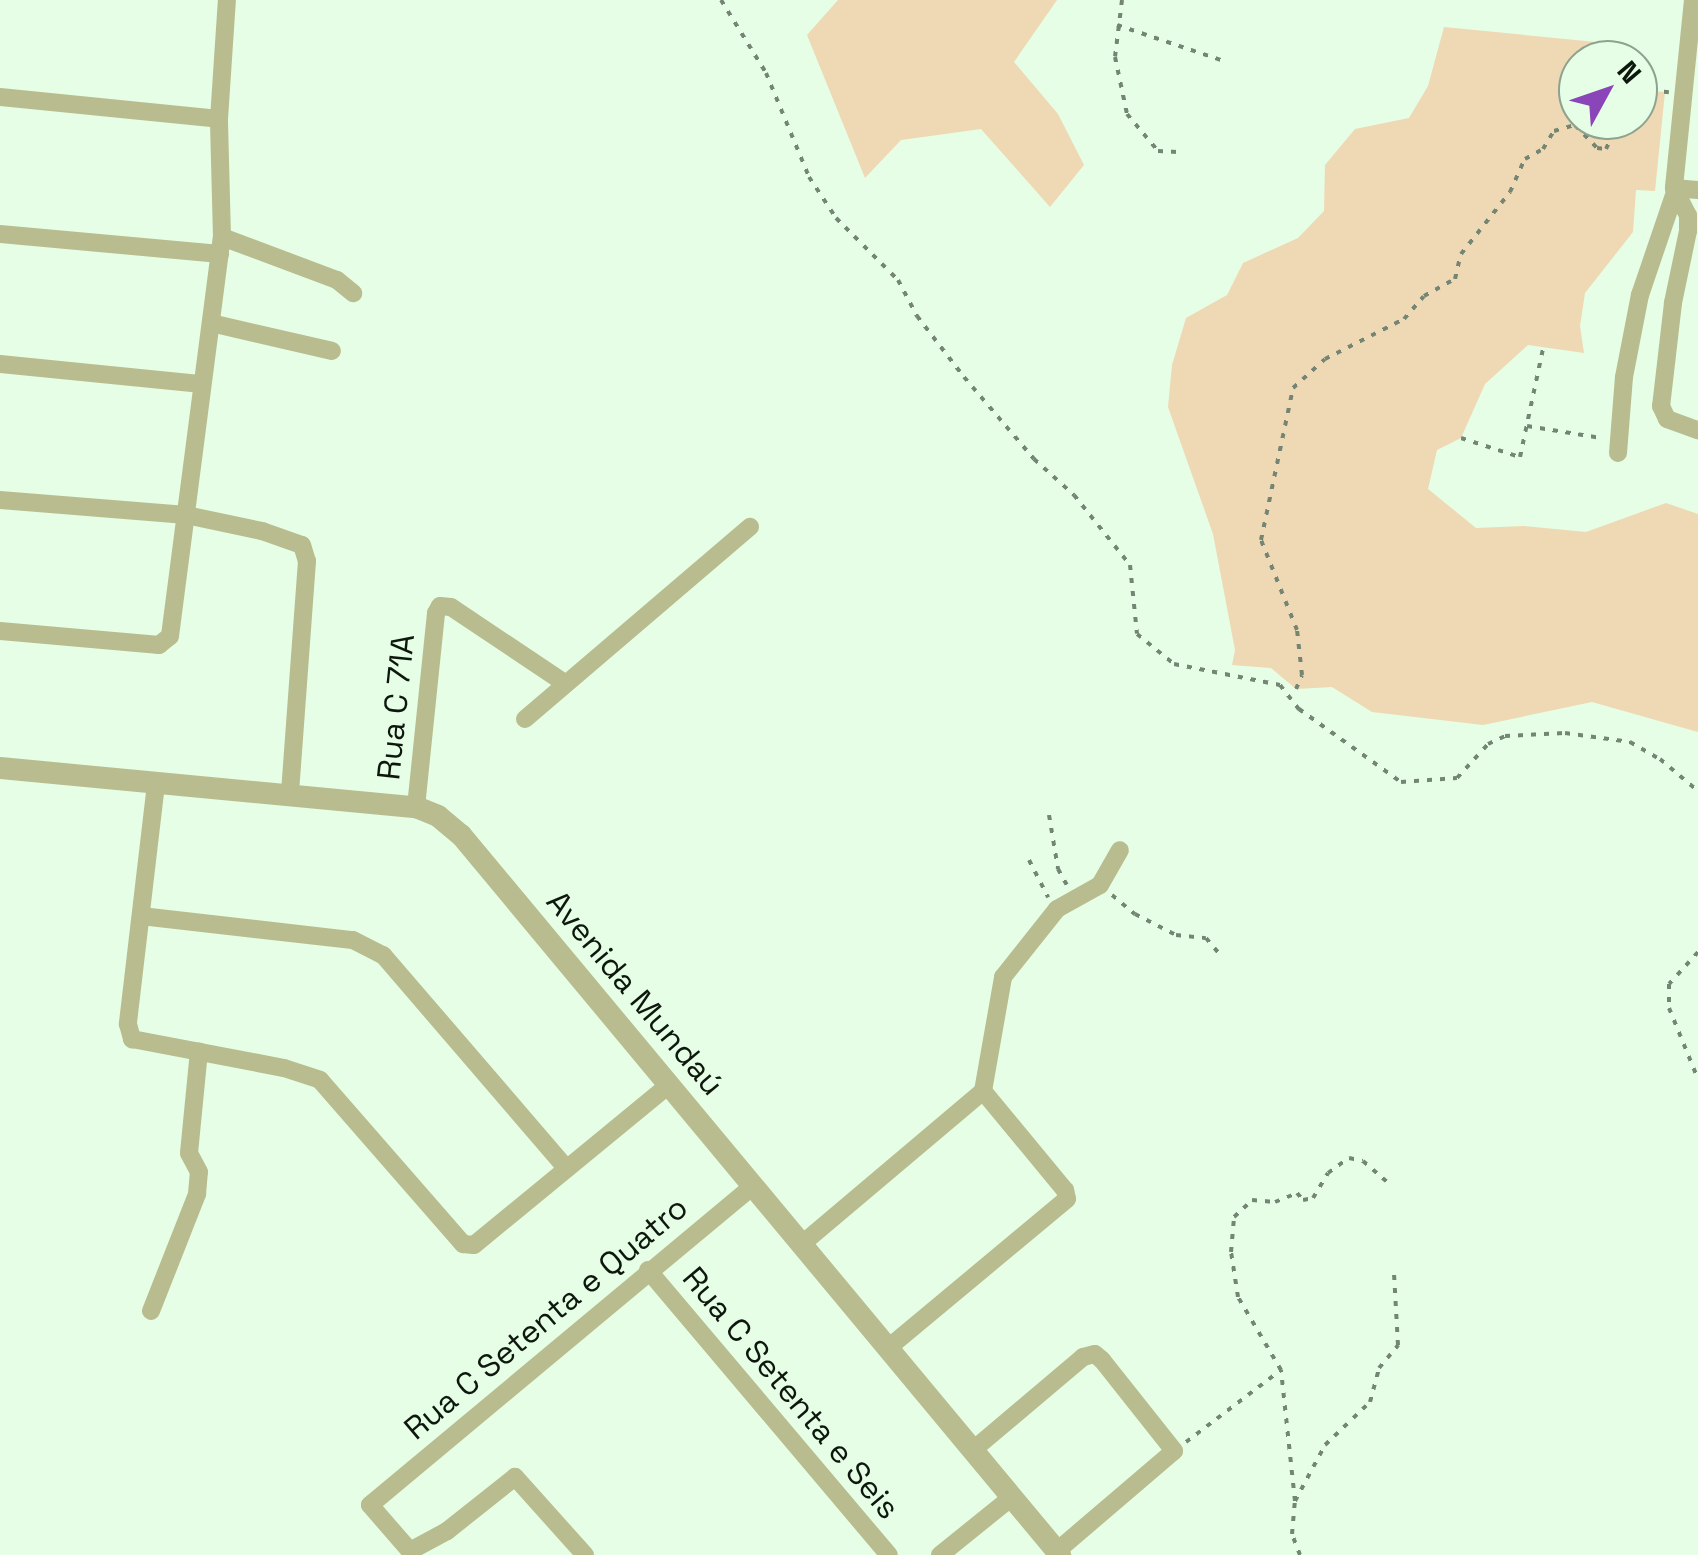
<!DOCTYPE html>
<html>
<head>
<meta charset="utf-8">
<style>
	body { margin:0 }
	#map { position:relative; width:1698px; height:1555px; overflow:hidden; background:#e5fee5; font-family:"Space Grotesk",sans-serif }
	div>[style] { position:absolute }
	[style*='--x'] { left:calc(var(--x)*1px); top:calc(var(--y)*1px); width:calc(var(--w)*1px); rotate:calc(var(--a)*1deg) }
	.green>* { inset:0; background:#efd8b4 }
	.path>* { height:4px; margin-top:-2px; transform-origin:0; background:repeating-linear-gradient(90deg,#748574 0 5px,transparent 0 13px) }
	.minor>* { height:18px; margin:-9px; padding:0 9px; transform-origin:9px; border-radius:9px; background:#b8bc8e }
	.tertiary>* { height:22px; margin:-11px; padding:0 11px; transform-origin:11px; border-radius:11px; background:#b8bc8e }
	span { translate:-50% -50%; white-space:nowrap; text-align:center; line-height:1.15; -webkit-text-stroke:10px #e5fee5; paint-order:stroke }
	.street-label { font-size:32px; color:#0e170e }
	.north { position:absolute; left:1558px; top:40px; width:100px; height:100px; box-sizing:border-box; background:#e5fee5; border:2px solid #8fa28f; border-radius:50%; rotate:50deg; font-size:28px; font-weight:700; line-height:40px; text-align:center; color:#0e170e }
	.north::after { content:''; display:block; margin:auto; width:35px; height:45px; background:#8a45b9; clip-path:polygon(50% 0,100% 100%,50% 72%,0 100%) }
</style>
</head>
<body>
<div id="map">
	<div class="green">
		<div style="clip-path:polygon(838px 0,1057px 0,1014px 62px,1058px 114px,1084px 165px,1050px 207px,981px 129px,901px 140px,865px 178px,807px 35px)"></div>
		<div style="clip-path:polygon(1444px 27px,1606px 43px,1603px 60px,1578px 60px,1578px 120px,1638px 120px,1638px 90px,1665px 92px,1655px 191px,1636px 190px,1633px 232px,1585px 293px,1580px 326px,1584px 353px,1528px 345px,1485px 384px,1461px 438px,1437px 450px,1428px 489px,1476px 528px,1524px 526px,1586px 532px,1666px 503px,1698px 514px,1698px 732px,1592px 702px,1483px 725px,1372px 712px,1332px 687px,1296px 689px,1271px 668px,1232px 665px,1235px 650px,1213px 534px,1168px 407px,1172px 365px,1186px 318px,1227px 295px,1243px 263px,1298px 238px,1324px 211px,1325px 165px,1355px 129px,1409px 118px,1428px 86px)"></div>
	</div>
	<div class="path">
		<div style="--x:721;--y:0;--w:86;--a:58.3"></div>
		<div style="--x:766;--y:73;--w:113;--a:67.5"></div>
		<div style="--x:809;--y:177;--w:49;--a:56.6"></div>
		<div style="--x:836;--y:218;--w:88;--a:45"></div>
		<div style="--x:898;--y:280;--w:41;--a:62.2"></div>
		<div style="--x:917;--y:316;--w:77;--a:52.4"></div>
		<div style="--x:964;--y:377;--w:108;--a:49.5"></div>
		<div style="--x:1034;--y:459;--w:54;--a:42"></div>
		<div style="--x:1074;--y:495;--w:90;--a:51.3"></div>
		<div style="--x:1130;--y:565;--w:69;--a:84.2"></div>
		<div style="--x:1137;--y:634;--w:48;--a:39"></div>
		<div style="--x:1174;--y:664;--w:108;--a:11.2"></div>
		<div style="--x:1280;--y:685;--w:31;--a:52"></div>
		<div style="--x:1299;--y:709;--w:125;--a:35.6"></div>
		<div style="--x:1401;--y:782;--w:56;--a:-4.1"></div>
		<div style="--x:1457;--y:778;--w:46;--a:-47.6"></div>
		<div style="--x:1488;--y:744;--w:19;--a:-25"></div>
		<div style="--x:1505;--y:736;--w:60;--a:-2.9"></div>
		<div style="--x:1565;--y:733;--w:66;--a:7.9"></div>
		<div style="--x:1630;--y:742;--w:34;--a:30"></div>
		<div style="--x:1660;--y:759;--w:50;--a:40.1"></div>
		<div style="--x:1122;--y:0;--w:57;--a:97"></div>
		<div style="--x:1115;--y:57;--w:58;--a:78.1"></div>
		<div style="--x:1127;--y:114;--w:48;--a:50"></div>
		<div style="--x:1158;--y:151;--w:20;--a:3"></div>
		<div style="--x:1117;--y:25;--w:110;--a:18.6"></div>
		<div style="--x:1638;--y:89;--w:31;--a:6"></div>
		<div style="--x:1527;--y:426;--w:75;--a:9.2"></div>
		<div style="--x:1461;--y:438;--w:62;--a:17.9"></div>
		<div style="--x:1520;--y:457;--w:110;--a:-78"></div>
		<div style="--x:1296;--y:689;--w:15;--a:-67"></div>
		<div style="--x:1302;--y:675;--w:45;--a:-96.3"></div>
		<div style="--x:1297;--y:630;--w:97;--a:-111.8"></div>
		<div style="--x:1261;--y:540;--w:155;--a:-78.1"></div>
		<div style="--x:1293;--y:388;--w:43;--a:-42.2"></div>
		<div style="--x:1325;--y:359;--w:89;--a:-26.9"></div>
		<div style="--x:1404;--y:319;--w:30;--a:-49"></div>
		<div style="--x:1424;--y:296;--w:35;--a:-29"></div>
		<div style="--x:1455;--y:279;--w:26;--a:-77"></div>
		<div style="--x:1461;--y:254;--w:79;--a:-51.7"></div>
		<div style="--x:1510;--y:192;--w:36;--a:-66"></div>
		<div style="--x:1525;--y:159;--w:21;--a:-29"></div>
		<div style="--x:1543;--y:149;--w:21;--a:-59"></div>
		<div style="--x:1554;--y:131;--w:22;--a:-16"></div>
		<div style="--x:1575;--y:125;--w:32;--a:46"></div>
		<div style="--x:1597;--y:148;--w:9;--a:6"></div>
		<div style="--x:1606;--y:149;--w:32;--a:-66"></div>
		<div style="--x:1049;--y:815;--w:55;--a:80.5"></div>
		<div style="--x:1058;--y:869;--w:18;--a:61"></div>
		<div style="--x:1029;--y:860;--w:42;--a:62.8"></div>
		<div style="--x:1112;--y:895;--w:30;--a:40"></div>
		<div style="--x:1135;--y:914;--w:46;--a:27.1"></div>
		<div style="--x:1176;--y:935;--w:30;--a:6"></div>
		<div style="--x:1206;--y:938;--w:23;--a:50"></div>
		<div style="--x:1698;--y:952;--w:43;--a:132.2"></div>
		<div style="--x:1669;--y:984;--w:24;--a:90"></div>
		<div style="--x:1669;--y:1008;--w:77;--a:67.8"></div>
		<div style="--x:1186;--y:1442;--w:119;--a:-37.2"></div>
		<div style="--x:1295;--y:1501;--w:64;--a:-61.8"></div>
		<div style="--x:1325;--y:1445;--w:62;--a:-43.7"></div>
		<div style="--x:1370;--y:1402;--w:35;--a:-75"></div>
		<div style="--x:1379;--y:1368;--w:30;--a:-50"></div>
		<div style="--x:1398;--y:1345;--w:71;--a:-93.2"></div>
		<div style="--x:1300;--y:1555;--w:22;--a:-111"></div>
		<div style="--x:1292;--y:1534;--w:33;--a:-85"></div>
		<div style="--x:1295;--y:1501;--w:132;--a:-96.1"></div>
		<div style="--x:1281;--y:1370;--w:85;--a:-120.5"></div>
		<div style="--x:1238;--y:1297;--w:46;--a:-98.8"></div>
		<div style="--x:1231;--y:1252;--w:35;--a:-85"></div>
		<div style="--x:1234;--y:1217;--w:25;--a:-43"></div>
		<div style="--x:1252;--y:1200;--w:23;--a:5"></div>
		<div style="--x:1275;--y:1202;--w:24;--a:-22"></div>
		<div style="--x:1297;--y:1193;--w:9;--a:49"></div>
		<div style="--x:1303;--y:1200;--w:10;--a:-11"></div>
		<div style="--x:1313;--y:1198;--w:29;--a:-59"></div>
		<div style="--x:1328;--y:1173;--w:26;--a:-36"></div>
		<div style="--x:1349;--y:1158;--w:14;--a:12"></div>
		<div style="--x:1363;--y:1161;--w:32;--a:41"></div>
	</div>
	<div class="minor">
		<div style="--x:1693;--y:0;--w:189;--a:95.8"></div>
		<div style="--x:1674;--y:188;--w:30;--a:63"></div>
		<div style="--x:1688;--y:215;--w:16;--a:90"></div>
		<div style="--x:1688;--y:231;--w:74;--a:101.8"></div>
		<div style="--x:1673;--y:303;--w:104;--a:96.6"></div>
		<div style="--x:1661;--y:406;--w:14;--a:65"></div>
		<div style="--x:1667;--y:419;--w:33;--a:20"></div>
		<div style="--x:0;--y:97;--w:220;--a:5.7"></div>
		<div style="--x:1674;--y:188;--w:24;--a:5"></div>
		<div style="--x:0;--y:234;--w:221;--a:5.2"></div>
		<div style="--x:222;--y:237;--w:123;--a:20.5"></div>
		<div style="--x:337;--y:280;--w:21;--a:39"></div>
		<div style="--x:211;--y:323;--w:124;--a:13"></div>
		<div style="--x:0;--y:364;--w:203;--a:5.7"></div>
		<div style="--x:1618;--y:453;--w:76;--a:-85.5"></div>
		<div style="--x:1624;--y:377;--w:84;--a:-79"></div>
		<div style="--x:1640;--y:295;--w:106;--a:-71.2"></div>
		<div style="--x:0;--y:500;--w:187;--a:4.6"></div>
		<div style="--x:186;--y:515;--w:78;--a:11.9"></div>
		<div style="--x:262;--y:531;--w:42;--a:19.3"></div>
		<div style="--x:302;--y:545;--w:17;--a:73"></div>
		<div style="--x:307;--y:561;--w:233;--a:94.2"></div>
		<div style="--x:0;--y:631;--w:160;--a:5"></div>
		<div style="--x:159;--y:645;--w:14;--a:-39"></div>
		<div style="--x:170;--y:636;--w:402;--a:-82.6"></div>
		<div style="--x:222;--y:237;--w:118;--a:-91.5"></div>
		<div style="--x:219;--y:119;--w:119;--a:-86.2"></div>
		<div style="--x:525;--y:719;--w:296;--a:-40.5"></div>
		<div style="--x:156;--y:784;--w:242;--a:96.7"></div>
		<div style="--x:128;--y:1024;--w:16;--a:75"></div>
		<div style="--x:132;--y:1039;--w:155;--a:10.8"></div>
		<div style="--x:284;--y:1068;--w:38;--a:18"></div>
		<div style="--x:320;--y:1080;--w:218;--a:48.9"></div>
		<div style="--x:463;--y:1244;--w:11;--a:5"></div>
		<div style="--x:474;--y:1245;--w:252;--a:-39.4"></div>
		<div style="--x:416;--y:807;--w:195;--a:-84.1"></div>
		<div style="--x:436;--y:613;--w:8;--a:-60"></div>
		<div style="--x:440;--y:606;--w:11;--a:5"></div>
		<div style="--x:451;--y:607;--w:138;--a:33.8"></div>
		<div style="--x:141;--y:916;--w:213;--a:6.5"></div>
		<div style="--x:353;--y:940;--w:34;--a:27"></div>
		<div style="--x:383;--y:955;--w:281;--a:49.3"></div>
		<div style="--x:983;--y:1091;--w:116;--a:-80"></div>
		<div style="--x:1003;--y:977;--w:87;--a:-51.5"></div>
		<div style="--x:1057;--y:909;--w:49;--a:-29.2"></div>
		<div style="--x:1100;--y:885;--w:40;--a:-60.3"></div>
		<div style="--x:802;--y:1244;--w:237;--a:-40.2"></div>
		<div style="--x:983;--y:1091;--w:129;--a:50.4"></div>
		<div style="--x:1065;--y:1190;--w:9;--a:77"></div>
		<div style="--x:1067;--y:1199;--w:233;--a:140.2"></div>
		<div style="--x:648;--y:1270;--w:373;--a:49.8"></div>
		<div style="--x:151;--y:1311;--w:126;--a:-68.5"></div>
		<div style="--x:197;--y:1194;--w:22;--a:-85"></div>
		<div style="--x:199;--y:1172;--w:21;--a:-118"></div>
		<div style="--x:189;--y:1153;--w:102;--a:-84.4"></div>
		<div style="--x:973;--y:1450;--w:144;--a:-40.2"></div>
		<div style="--x:1083;--y:1357;--w:12;--a:-14"></div>
		<div style="--x:1095;--y:1354;--w:9;--a:41"></div>
		<div style="--x:1102;--y:1360;--w:116;--a:51.6"></div>
		<div style="--x:1174;--y:1451;--w:154;--a:139.5"></div>
		<div style="--x:585;--y:1555;--w:105;--a:-131.9"></div>
		<div style="--x:515;--y:1477;--w:87;--a:141.5"></div>
		<div style="--x:447;--y:1531;--w:42;--a:151.6"></div>
		<div style="--x:410;--y:1551;--w:61;--a:-131"></div>
		<div style="--x:370;--y:1505;--w:498;--a:-39.8"></div>
		<div style="--x:940;--y:1555;--w:92;--a:-38.9"></div>
	</div>
	<div class="tertiary">
		<div style="--x:0;--y:768;--w:418;--a:5.4"></div>
		<div style="--x:416;--y:807;--w:24;--a:22"></div>
		<div style="--x:438;--y:816;--w:30;--a:40"></div>
		<div style="--x:461;--y:835;--w:937;--a:50.24"></div>
	</div>
	<div class="street-label">
		<span style="left:396px;top:707px;rotate:-84deg">Rua C 71A</span>
		<span style="left:635px;top:993px;rotate:50deg">Avenida Mundaú</span>
		<span style="left:546px;top:1318px;rotate:-40deg">Rua C Setenta e Quatro</span>
		<span style="left:791px;top:1393px;rotate:50deg">Rua C Setenta e Seis</span>
	</div>
	<div class="north">N</div>
</div>
</body>
</html>
